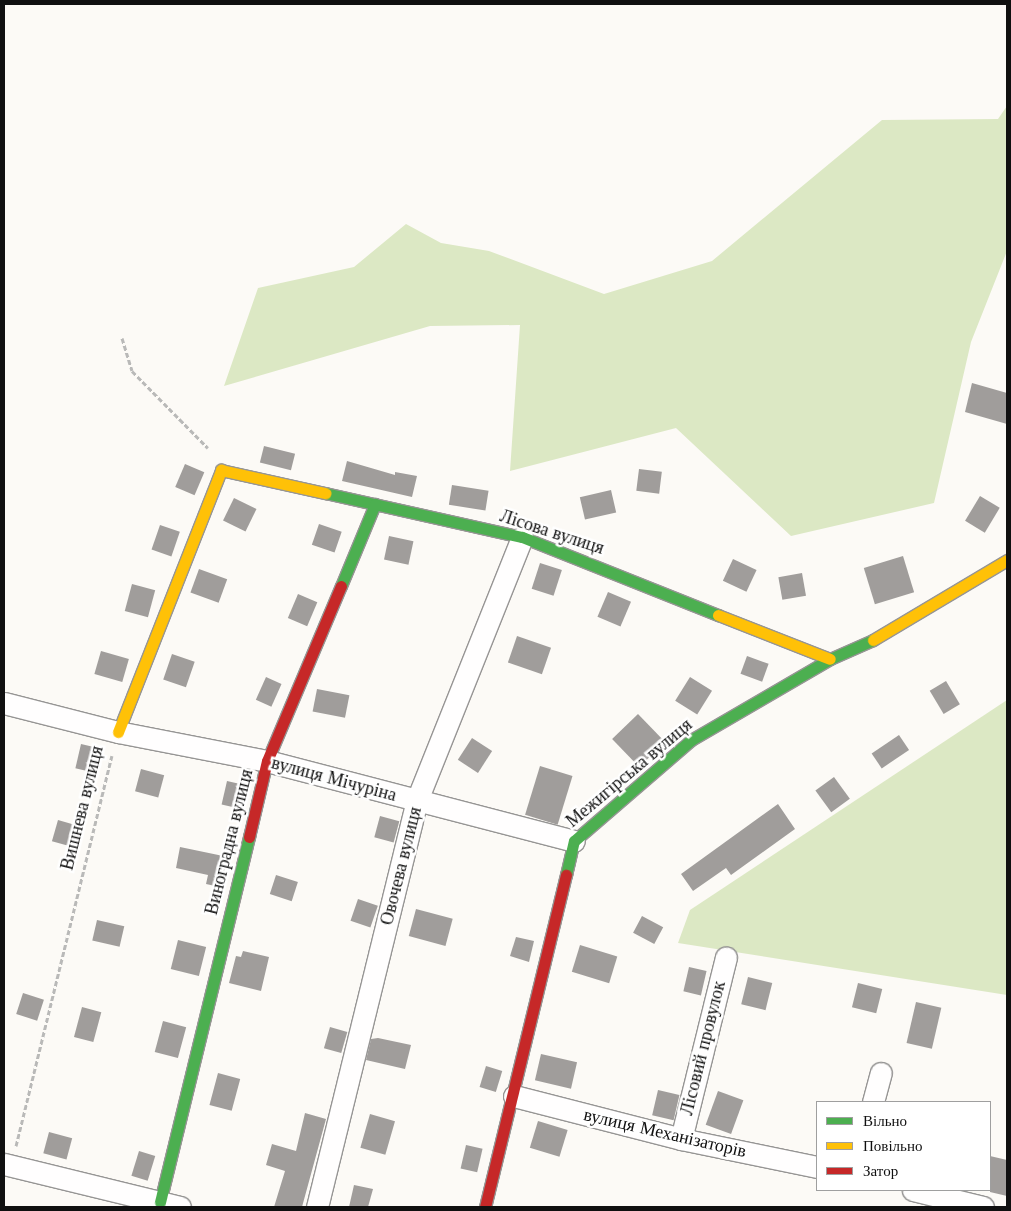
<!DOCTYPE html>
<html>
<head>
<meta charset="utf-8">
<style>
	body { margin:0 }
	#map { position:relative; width:1011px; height:1211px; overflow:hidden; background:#fcfaf6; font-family:"Libre Baskerville",serif }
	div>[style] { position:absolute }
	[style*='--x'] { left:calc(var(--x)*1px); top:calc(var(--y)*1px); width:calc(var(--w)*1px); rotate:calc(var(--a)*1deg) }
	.forest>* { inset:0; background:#dce8c4 }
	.building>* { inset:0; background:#a09d9b; transform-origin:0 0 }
	.path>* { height:3px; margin-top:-1.5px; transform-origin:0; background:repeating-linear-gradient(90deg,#b9b9b8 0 5px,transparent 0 7.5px) }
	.roads { filter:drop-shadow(1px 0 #969594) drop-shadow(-1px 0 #969594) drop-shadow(0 1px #969594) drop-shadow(0 -1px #969594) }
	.street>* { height:21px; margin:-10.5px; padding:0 10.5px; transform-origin:10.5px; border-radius:10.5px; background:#fffefe }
	.fast>* { height:11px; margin:-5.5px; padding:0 5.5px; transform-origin:5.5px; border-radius:5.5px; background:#4caf50 }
	.slow>* { height:11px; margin:-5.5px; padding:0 5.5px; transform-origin:5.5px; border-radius:5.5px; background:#ffc107 }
	.jam>* { height:11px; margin:-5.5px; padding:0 5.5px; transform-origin:5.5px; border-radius:5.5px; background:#c62828 }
	span { translate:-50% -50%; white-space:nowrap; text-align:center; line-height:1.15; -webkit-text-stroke:5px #fff; paint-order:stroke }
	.street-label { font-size:18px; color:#101010 }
	.frame { position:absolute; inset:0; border:5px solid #101010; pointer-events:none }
	.legend { position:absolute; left:816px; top:1101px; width:175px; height:90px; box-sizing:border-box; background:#fff; border:1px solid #9f9f9f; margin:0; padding:6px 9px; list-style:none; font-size:15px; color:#101010 }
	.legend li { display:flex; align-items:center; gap:10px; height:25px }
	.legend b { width:25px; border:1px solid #9f9f9f }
</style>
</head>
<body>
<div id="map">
	<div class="forest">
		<div style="clip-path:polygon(1007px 106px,1007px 251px,971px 342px,934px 503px,791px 536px,676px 428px,510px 471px,520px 325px,430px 326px,224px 386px,258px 288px,354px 267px,406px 224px,441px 243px,489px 251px,604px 294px,712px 261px,882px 120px,998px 119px)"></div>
		<div style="clip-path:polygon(1007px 700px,1007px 995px,678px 943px,690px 910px)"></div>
	</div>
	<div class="building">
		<div style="clip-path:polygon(972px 383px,1007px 393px,1007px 424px,965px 412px)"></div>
		<div style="left:264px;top:446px;width:32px;height:17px;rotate:14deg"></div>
		<div style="clip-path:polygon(347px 461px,395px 475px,395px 472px,417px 476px,412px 497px,342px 481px)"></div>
		<div style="left:185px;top:464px;width:21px;height:25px;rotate:23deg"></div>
		<div style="left:639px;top:469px;width:23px;height:22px;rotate:7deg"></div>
		<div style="left:452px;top:485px;width:37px;height:20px;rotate:9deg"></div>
		<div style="left:611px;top:490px;width:23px;height:32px;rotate:77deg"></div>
		<div style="left:980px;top:496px;width:23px;height:29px;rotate:31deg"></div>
		<div style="left:234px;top:498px;width:25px;height:25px;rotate:26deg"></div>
		<div style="left:319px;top:524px;width:24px;height:22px;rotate:19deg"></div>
		<div style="left:160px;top:525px;width:21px;height:26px;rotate:19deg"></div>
		<div style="left:389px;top:536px;width:25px;height:24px;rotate:12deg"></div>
		<div style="left:903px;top:556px;width:38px;height:41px;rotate:73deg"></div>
		<div style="left:733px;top:559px;width:26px;height:24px;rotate:25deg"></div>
		<div style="left:540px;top:563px;width:23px;height:27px;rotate:18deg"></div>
		<div style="left:199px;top:569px;width:30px;height:25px;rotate:20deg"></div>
		<div style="left:802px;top:573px;width:23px;height:24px;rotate:80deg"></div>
		<div style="left:132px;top:584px;width:24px;height:28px;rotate:15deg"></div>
		<div style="left:608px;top:592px;width:25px;height:27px;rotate:23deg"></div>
		<div style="left:298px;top:594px;width:21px;height:26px;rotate:23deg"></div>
		<div style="left:517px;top:636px;width:36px;height:28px;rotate:19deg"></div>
		<div style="left:101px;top:651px;width:29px;height:24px;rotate:16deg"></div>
		<div style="left:172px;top:654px;width:24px;height:27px;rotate:19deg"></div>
		<div style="left:747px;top:656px;width:23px;height:19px;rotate:20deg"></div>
		<div style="left:266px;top:677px;width:17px;height:25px;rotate:24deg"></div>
		<div style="left:690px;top:677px;width:26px;height:28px;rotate:32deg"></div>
		<div style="left:946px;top:681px;width:27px;height:19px;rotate:59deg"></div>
		<div style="left:317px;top:689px;width:33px;height:23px;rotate:11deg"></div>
		<div style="left:638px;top:714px;width:39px;height:36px;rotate:46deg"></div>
		<div style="left:899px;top:735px;width:18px;height:33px;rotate:56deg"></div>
		<div style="left:472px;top:738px;width:24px;height:26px;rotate:33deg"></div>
		<div style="left:81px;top:744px;width:23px;height:25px;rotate:13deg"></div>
		<div style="left:540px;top:766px;width:34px;height:51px;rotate:17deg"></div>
		<div style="left:141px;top:769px;width:24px;height:23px;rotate:15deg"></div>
		<div style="left:834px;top:777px;width:27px;height:23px;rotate:54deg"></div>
		<div style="left:227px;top:781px;width:18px;height:24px;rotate:13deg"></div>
		<div style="clip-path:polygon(778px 804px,795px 829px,731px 875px,726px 868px,693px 891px,681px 874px)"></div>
		<div style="left:380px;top:816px;width:20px;height:22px;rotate:15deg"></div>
		<div style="left:58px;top:820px;width:18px;height:22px;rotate:16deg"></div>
		<div style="clip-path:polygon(180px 847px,228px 857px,220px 887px,206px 884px,208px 875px,176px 868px)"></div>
		<div style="left:276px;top:875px;width:23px;height:20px;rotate:18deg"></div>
		<div style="left:358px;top:899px;width:21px;height:23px;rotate:19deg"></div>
		<div style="left:416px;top:909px;width:38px;height:28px;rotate:15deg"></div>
		<div style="left:642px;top:916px;width:24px;height:19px;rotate:28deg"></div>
		<div style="left:97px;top:920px;width:28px;height:21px;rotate:13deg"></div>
		<div style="clip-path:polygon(516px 937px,534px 941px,529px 962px,510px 956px)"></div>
		<div style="left:178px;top:940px;width:29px;height:30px;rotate:14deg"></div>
		<div style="left:580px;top:945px;width:39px;height:28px;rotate:17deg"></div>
		<div style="clip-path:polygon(243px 951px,269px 957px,261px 991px,229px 983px,236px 956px,241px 957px)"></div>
		<div style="left:689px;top:967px;width:18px;height:25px;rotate:13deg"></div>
		<div style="left:748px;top:977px;width:25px;height:28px;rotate:14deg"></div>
		<div style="left:858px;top:983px;width:25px;height:25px;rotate:14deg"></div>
		<div style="left:23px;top:993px;width:22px;height:22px;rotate:18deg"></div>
		<div style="left:916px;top:1002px;width:26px;height:42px;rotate:13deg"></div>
		<div style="left:82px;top:1007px;width:20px;height:31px;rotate:15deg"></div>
		<div style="left:163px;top:1021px;width:24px;height:32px;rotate:15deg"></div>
		<div style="left:330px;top:1027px;width:18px;height:22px;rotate:16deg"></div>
		<div style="clip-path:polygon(378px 1038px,411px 1045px,405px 1069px,366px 1060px,371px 1039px)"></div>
		<div style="left:541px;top:1054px;width:37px;height:27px;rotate:13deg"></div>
		<div style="left:486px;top:1066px;width:17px;height:22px;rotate:17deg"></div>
		<div style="left:218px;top:1073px;width:23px;height:33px;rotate:15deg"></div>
		<div style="left:658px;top:1090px;width:22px;height:26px;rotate:13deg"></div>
		<div style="left:718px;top:1091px;width:27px;height:36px;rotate:20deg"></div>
		<div style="clip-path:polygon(305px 1113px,326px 1119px,302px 1207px,274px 1207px,285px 1171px,266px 1165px,272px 1144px,296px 1151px)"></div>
		<div style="left:370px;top:1114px;width:26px;height:35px;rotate:16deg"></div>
		<div style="left:538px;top:1121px;width:31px;height:28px;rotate:17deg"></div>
		<div style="left:49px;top:1132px;width:24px;height:22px;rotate:15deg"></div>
		<div style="left:466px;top:1145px;width:17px;height:24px;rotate:13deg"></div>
		<div style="left:139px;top:1151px;width:17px;height:26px;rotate:17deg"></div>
		<div style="clip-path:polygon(990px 1156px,1007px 1160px,1007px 1196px,990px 1192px)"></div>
		<div style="clip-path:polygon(354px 1185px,373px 1189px,368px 1207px,349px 1207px)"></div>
	</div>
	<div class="path">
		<div style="--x:122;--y:338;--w:34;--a:73"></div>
		<div style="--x:132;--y:371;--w:108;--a:45.4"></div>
		<div style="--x:16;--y:1146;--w:402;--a:-76.2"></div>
	</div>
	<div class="roads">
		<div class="street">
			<div style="--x:4;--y:703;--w:118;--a:14.3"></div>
			<div style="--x:118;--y:732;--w:152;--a:11"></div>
			<div style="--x:267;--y:761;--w:317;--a:14.6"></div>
			<div style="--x:514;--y:1096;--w:172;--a:14.4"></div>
			<div style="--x:681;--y:1139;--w:139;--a:11.6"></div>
			<div style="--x:873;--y:1102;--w:30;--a:-75"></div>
			<div style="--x:681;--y:1139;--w:187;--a:-76.1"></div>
			<div style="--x:4;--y:1164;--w:181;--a:13.7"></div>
			<div style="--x:913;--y:1190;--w:72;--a:13.7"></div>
			<div style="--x:317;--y:1207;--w:419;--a:-76.2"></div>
			<div style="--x:417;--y:800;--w:283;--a:-68.2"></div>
		</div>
		<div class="fast">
			<div style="--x:325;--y:493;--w:202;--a:12.6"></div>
			<div style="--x:522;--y:537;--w:211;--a:21.7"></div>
			<div style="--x:341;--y:586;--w:89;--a:-67.5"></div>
			<div style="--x:566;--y:875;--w:35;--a:-77"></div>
			<div style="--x:574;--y:841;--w:155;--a:-40.8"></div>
			<div style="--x:691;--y:740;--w:161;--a:-30.2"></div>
			<div style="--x:830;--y:659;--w:47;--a:-23.8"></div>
			<div style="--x:160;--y:1202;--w:376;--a:-76.3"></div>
		</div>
		<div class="slow">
			<div style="--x:718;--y:615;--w:120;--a:21.4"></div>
			<div style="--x:873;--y:640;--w:156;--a:-30.8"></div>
			<div style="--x:118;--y:732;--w:282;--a:-68.5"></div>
			<div style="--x:221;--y:470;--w:107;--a:12.5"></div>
		</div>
		<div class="jam">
			<div style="--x:249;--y:837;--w:78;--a:-76.7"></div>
			<div style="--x:267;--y:761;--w:190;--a:-67.1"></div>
			<div style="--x:485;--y:1207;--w:342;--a:-76.3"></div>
		</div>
	</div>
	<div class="street-label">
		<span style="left:552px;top:532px;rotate:18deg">Лісова вулиця</span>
		<span style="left:629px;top:773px;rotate:-40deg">Межигірська вулиця</span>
		<span style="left:334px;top:779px;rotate:15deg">вулиця Мічуріна</span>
		<span style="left:82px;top:808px;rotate:-76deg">Вишнева вулиця</span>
		<span style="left:229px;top:842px;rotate:-76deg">Виноградна вулиця</span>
		<span style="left:401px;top:866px;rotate:-76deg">Овочева вулиця</span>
		<span style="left:703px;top:1048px;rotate:-76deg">Лісовий провулок</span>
		<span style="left:665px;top:1133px;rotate:13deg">вулиця Механізаторів</span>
	</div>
	<div class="frame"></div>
	<ul class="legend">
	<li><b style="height:6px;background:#4caf50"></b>Вільно</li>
	<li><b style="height:6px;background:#ffc107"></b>Повільно</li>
	<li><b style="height:6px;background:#c62828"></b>Затор</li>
	</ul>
</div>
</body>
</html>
